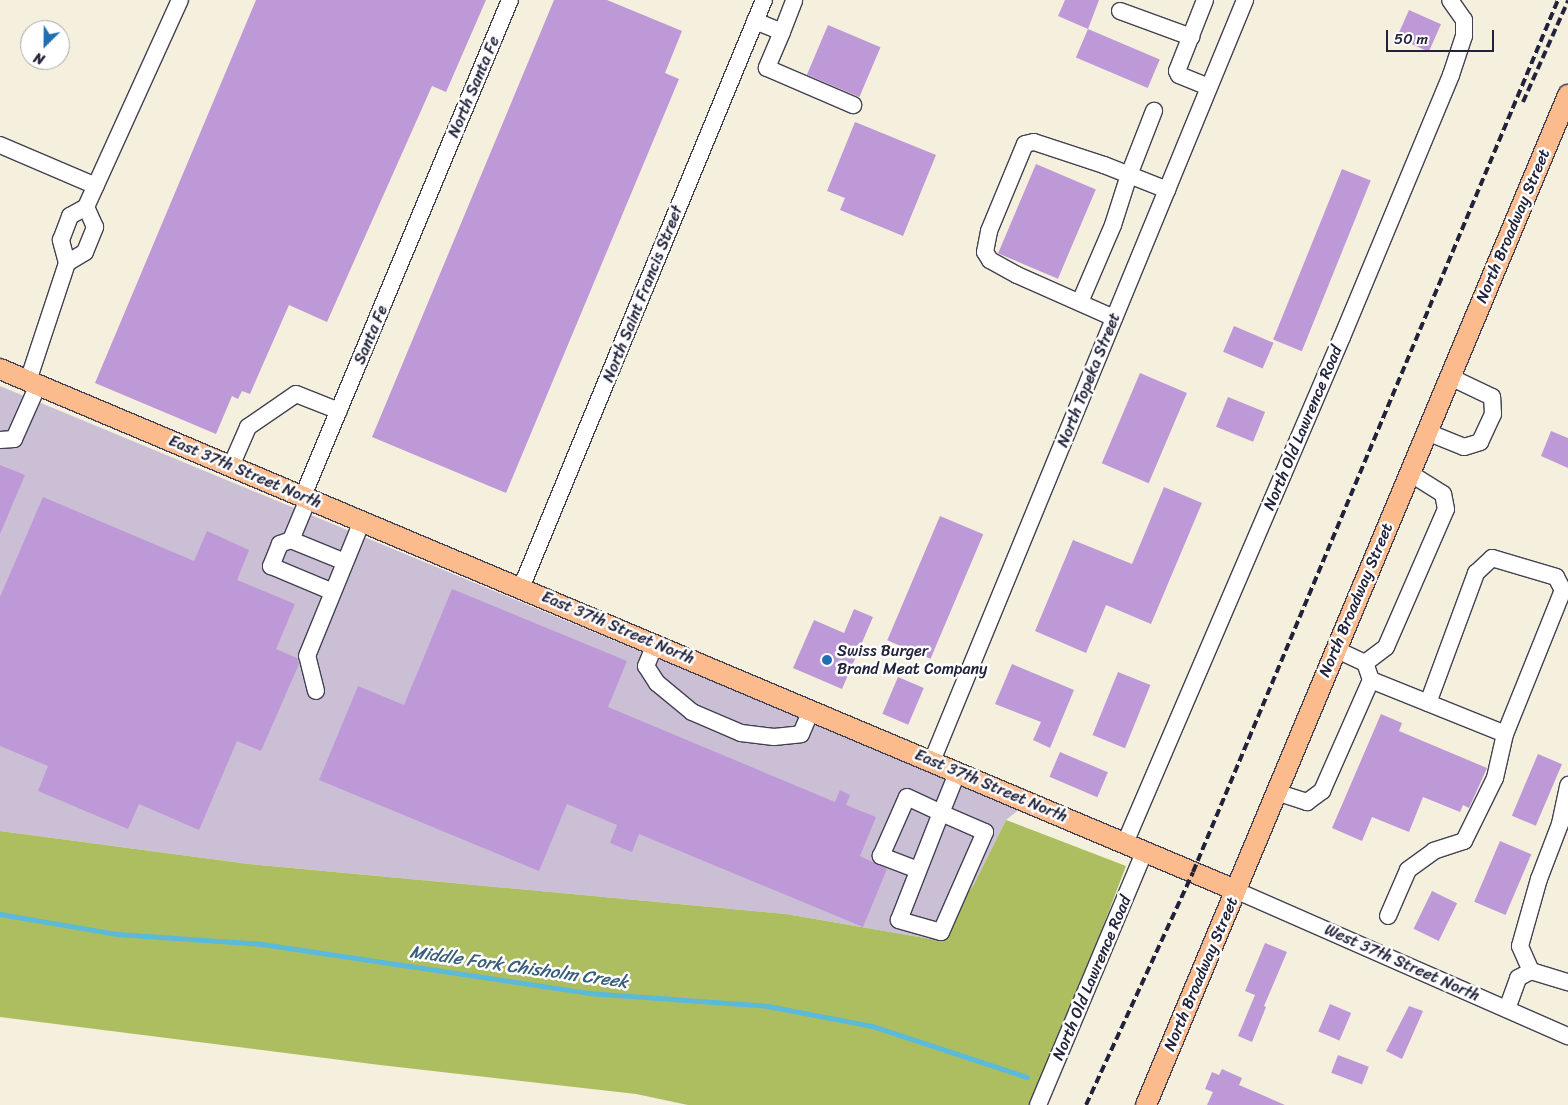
<!DOCTYPE html>
<html>
<head>
<meta charset="utf-8">
<style>
	body { margin:0 }
	#map { position:relative; width:1568px; height:1105px; overflow:hidden; background:#f5efdd; font-family:Sriracha,sans-serif }
	div>[style] { position:absolute }
	[style*='--x'] { left:calc(var(--x)*1px); top:calc(var(--y)*1px); width:calc(var(--w)*1px); rotate:calc(var(--a)*1deg) }
	.industrial>* { inset:0; background:#cbbfd5 }
	.green>* { inset:0; background:#adbe61 }
	.stream>* { height:4.5px; margin:-2.25px; padding:0 2.25px; transform-origin:2.25px; border-radius:2.25px; background:#5bb9d9 }
	.building>* { inset:0; background:#be99d7; transform-origin:0 0 }
	.roads { filter:drop-shadow(1px 0 #424153) drop-shadow(-1px 0 #424153) drop-shadow(0 1px #424153) drop-shadow(0 -1px #424153) }
	.minor>* { height:16px; margin:-8px; padding:0 8px; transform-origin:8px; border-radius:8px; background:#fff }
	.major>* { height:20px; margin:-10px; padding:0 10px; transform-origin:10px; border-radius:10px; background:#fbbb8d }
	.rail>* { height:4px; margin-top:-2px; transform-origin:0; background:repeating-linear-gradient(90deg,#22223b 0 8px,transparent 0 12px) }
	.dots>* { width:14px; height:14px; translate:-50% -50%; box-sizing:border-box; border:2px solid #fff; border-radius:50% }
	span { translate:-50% -50%; white-space:nowrap; text-align:center; line-height:1.15; -webkit-text-stroke:5px #fff; paint-order:stroke }
	.street-label { font-size:16px; color:#22223b }
	.poi-label { font-size:16px; color:#22223b }
	.left { translate:0 -50%; text-align:left }
	.water-label { font-size:18px; color:#395e7a; font-style:italic }
	.north { position:absolute; left:20px; top:20px; width:50px; height:50px; box-sizing:border-box; background:#fff; border:1px solid #a7a7b1; border-radius:50%; rotate:203deg; font-size:14px; font-weight:700; line-height:20px; text-align:center; color:#22223b }
	.north::after { content:''; display:block; margin:auto; width:18px; height:22px; background:#1f6fb2; clip-path:polygon(50% 0,100% 100%,50% 72%,0 100%) }
	.scale { position:absolute; left:1386px; top:30px; width:108px; height:22px; box-sizing:border-box; border:2px solid #22223b; border-top:0; padding-left:6px; font-size:15px; line-height:18px; white-space:nowrap; color:#22223b; -webkit-text-stroke:4px #fff; paint-order:stroke }
</style>
</head>
<body>
<div id="map">
	<div class="industrial">
		<div style="clip-path:polygon(0 386px,1020px 809px,1006px 820px,973px 886px,931px 939px,786px 914px,249px 864px,0 831px)"></div>
	</div>
	<div class="green">
		<div style="clip-path:polygon(1006px 820px,1126px 866px,1035px 1105px,688px 1105px,636px 1094px,380px 1065px,0 1017px,0 831px,249px 864px,786px 914px,931px 939px,973px 886px)"></div>
	</div>
	<div class="stream">
		<div style="--x:0;--y:914;--w:119;--a:9.7"></div>
		<div style="--x:117;--y:934;--w:145;--a:3.9"></div>
		<div style="--x:262;--y:944;--w:330;--a:8.5"></div>
		<div style="--x:588;--y:993;--w:180;--a:4.1"></div>
		<div style="--x:768;--y:1006;--w:106;--a:10.9"></div>
		<div style="--x:872;--y:1026;--w:163;--a:18.2"></div>
	</div>
	<div class="building">
		<div style="clip-path:polygon(256px 0,486px 0,446px 92px,432px 86px,327px 322px,289px 305px,250px 394px,242px 391px,238px 399px,232px 396px,216px 434px,95px 383px)"></div>
		<div style="clip-path:polygon(554px 0,607px 0,682px 31px,665px 73px,679px 79px,506px 493px,372px 437px)"></div>
		<div style="clip-path:polygon(1065px 0,1099px 0,1088px 29px,1058px 16px)"></div>
		<div style="left:1409px;top:10px;width:35px;height:30px;rotate:24deg"></div>
		<div style="left:828px;top:25px;width:57px;height:54px;rotate:23deg"></div>
		<div style="left:1088px;top:29px;width:78px;height:31px;rotate:23deg"></div>
		<div style="clip-path:polygon(855px 122px,936px 155px,903px 236px,840px 210px,845px 198px,827px 191px)"></div>
		<div style="left:1036px;top:164px;width:65px;height:97px;rotate:23deg"></div>
		<div style="left:1342px;top:169px;width:31px;height:184px;rotate:22deg"></div>
		<div style="left:1234px;top:326px;width:43px;height:28px;rotate:23deg"></div>
		<div style="left:1140px;top:373px;width:51px;height:98px;rotate:23deg"></div>
		<div style="left:1228px;top:397px;width:40px;height:32px;rotate:22deg"></div>
		<div style="clip-path:polygon(1551px 431px,1568px 438px,1568px 468px,1541px 456px)"></div>
		<div style="clip-path:polygon(0 465px,25px 475px,0 534px)"></div>
		<div style="clip-path:polygon(1164px 487px,1202px 503px,1151px 624px,1106px 605px,1086px 653px,1035px 631px,1073px 540px,1132px 564px)"></div>
		<div style="clip-path:polygon(43px 497px,194px 561px,207px 531px,249px 550px,237px 580px,295px 604px,276px 649px,297px 658px,299px 664px,261px 751px,237px 741px,199px 830px,139px 804px,128px 829px,38px 791px,48px 766px,0 746px,0 597px)"></div>
		<div style="left:940px;top:516px;width:47px;height:135px;rotate:23deg"></div>
		<div style="clip-path:polygon(452px 589px,627px 661px,608px 707px,835px 802px,840px 790px,850px 795px,846px 805px,876px 817px,860px 856px,887px 869px,863px 927px,639px 834px,632px 852px,610px 843px,617px 825px,567px 804px,539px 871px,319px 780px,358px 686px,404px 705px)"></div>
		<div style="clip-path:polygon(854px 609px,873px 617px,842px 689px,793px 668px,814px 620px,844px 633px)"></div>
		<div style="clip-path:polygon(1012px 664px,1074px 690px,1050px 748px,1033px 740px,1041px 722px,995px 704px)"></div>
		<div style="left:1118px;top:672px;width:35px;height:68px;rotate:22deg"></div>
		<div style="left:898px;top:677px;width:28px;height:40px;rotate:23deg"></div>
		<div style="clip-path:polygon(1381px 714px,1402px 723px,1399px 731px,1487px 768px,1469px 808px,1463px 805px,1460px 812px,1423px 797px,1409px 832px,1372px 817px,1362px 841px,1332px 828px)"></div>
		<div style="left:1060px;top:752px;width:52px;height:27px;rotate:23deg"></div>
		<div style="left:1538px;top:754px;width:26px;height:67px;rotate:23deg"></div>
		<div style="left:1500px;top:841px;width:34px;height:66px;rotate:23deg"></div>
		<div style="left:1432px;top:891px;width:28px;height:42px;rotate:26deg"></div>
		<div style="clip-path:polygon(1265px 943px,1287px 952px,1264px 1006px,1266px 1007px,1252px 1042px,1238px 1036px,1255px 995px,1245px 991px)"></div>
		<div style="left:1330px;top:1004px;width:23px;height:30px;rotate:23deg"></div>
		<div style="clip-path:polygon(1409px 1006px,1423px 1011px,1402px 1059px,1386px 1051px)"></div>
		<div style="left:1338px;top:1055px;width:33px;height:19px;rotate:21deg"></div>
		<div style="clip-path:polygon(1222px 1069px,1242px 1078px,1239px 1085px,1285px 1105px,1207px 1105px,1213px 1092px,1205px 1089px,1212px 1072px,1219px 1075px)"></div>
	</div>
	<div class="roads">
		<div class="minor">
			<div style="--x:1205;--y:0;--w:76;--a:111.5"></div>
			<div style="--x:1177;--y:71;--w:4;--a:63"></div>
			<div style="--x:1179;--y:75;--w:32;--a:22"></div>
			<div style="--x:1120;--y:11;--w:76;--a:20.1"></div>
			<div style="--x:755;--y:21;--w:29;--a:22"></div>
			<div style="--x:782;--y:32;--w:39;--a:113"></div>
			<div style="--x:767;--y:68;--w:94;--a:23.3"></div>
			<div style="--x:782;--y:32;--w:34;--a:-69"></div>
			<div style="--x:0;--y:145;--w:104;--a:23.1"></div>
			<div style="--x:67;--y:263;--w:24;--a:-105"></div>
			<div style="--x:61;--y:240;--w:26;--a:-69"></div>
			<div style="--x:70;--y:216;--w:18;--a:-29"></div>
			<div style="--x:1080;--y:302;--w:84;--a:-66.8"></div>
			<div style="--x:1113;--y:225;--w:52;--a:-72.3"></div>
			<div style="--x:1129;--y:175;--w:69;--a:-68.7"></div>
			<div style="--x:1114;--y:318;--w:106;--a:-156.1"></div>
			<div style="--x:1017;--y:275;--w:31;--a:-151"></div>
			<div style="--x:990;--y:260;--w:9;--a:-122"></div>
			<div style="--x:985;--y:252;--w:21;--a:-79"></div>
			<div style="--x:989;--y:231;--w:94;--a:-67.5"></div>
			<div style="--x:1025;--y:144;--w:9;--a:-13"></div>
			<div style="--x:1034;--y:142;--w:74;--a:18.2"></div>
			<div style="--x:1104;--y:165;--w:68;--a:21.6"></div>
			<div style="--x:28;--y:381;--w:124;--a:-71.7"></div>
			<div style="--x:67;--y:263;--w:21;--a:-31"></div>
			<div style="--x:85;--y:252;--w:27;--a:-68"></div>
			<div style="--x:95;--y:227;--w:22;--a:-114"></div>
			<div style="--x:86;--y:207;--w:227;--a:-65.6"></div>
			<div style="--x:1427;--y:432;--w:40;--a:22"></div>
			<div style="--x:1464;--y:447;--w:17;--a:-17"></div>
			<div style="--x:1480;--y:442;--w:31;--a:-65"></div>
			<div style="--x:1493;--y:414;--w:17;--a:-93"></div>
			<div style="--x:1492;--y:397;--w:47;--a:-154.5"></div>
			<div style="--x:0;--y:440;--w:14;--a:-4"></div>
			<div style="--x:14;--y:439;--w:59;--a:-66"></div>
			<div style="--x:231;--y:466;--w:43;--a:-66.4"></div>
			<div style="--x:248;--y:427;--w:58;--a:-34.5"></div>
			<div style="--x:296;--y:394;--w:46;--a:21.6"></div>
			<div style="--x:303;--y:496;--w:537;--a:-67.35"></div>
			<div style="--x:308;--y:499;--w:44;--a:112.5"></div>
			<div style="--x:291;--y:540;--w:12;--a:160"></div>
			<div style="--x:280;--y:544;--w:24;--a:112"></div>
			<div style="--x:271;--y:566;--w:67;--a:22.8"></div>
			<div style="--x:291;--y:540;--w:58;--a:22.2"></div>
			<div style="--x:521;--y:588;--w:636;--a:-67.55"></div>
			<div style="--x:655;--y:644;--w:24;--a:112"></div>
			<div style="--x:646;--y:666;--w:20;--a:57"></div>
			<div style="--x:657;--y:683;--w:45;--a:39.6"></div>
			<div style="--x:692;--y:712;--w:53;--a:23.2"></div>
			<div style="--x:741;--y:733;--w:33;--a:7"></div>
			<div style="--x:774;--y:737;--w:27;--a:-6"></div>
			<div style="--x:801;--y:734;--w:26;--a:-67"></div>
			<div style="--x:1365;--y:663;--w:26;--a:-37"></div>
			<div style="--x:1386;--y:647;--w:150;--a:-66.5"></div>
			<div style="--x:1446;--y:509;--w:15;--a:-101"></div>
			<div style="--x:1443;--y:494;--w:40;--a:-148"></div>
			<div style="--x:1371;--y:680;--w:144;--a:21.9"></div>
			<div style="--x:1505;--y:734;--w:45;--a:102.8"></div>
			<div style="--x:1495;--y:778;--w:70;--a:116.2"></div>
			<div style="--x:1464;--y:841;--w:32;--a:162"></div>
			<div style="--x:1434;--y:851;--w:32;--a:144"></div>
			<div style="--x:1408;--y:870;--w:50;--a:113.5"></div>
			<div style="--x:316;--y:691;--w:36;--a:-104"></div>
			<div style="--x:307;--y:656;--w:146;--a:-67.8"></div>
			<div style="--x:1428;--y:703;--w:139;--a:-69.7"></div>
			<div style="--x:1476;--y:573;--w:22;--a:-43"></div>
			<div style="--x:1492;--y:558;--w:67;--a:16.5"></div>
			<div style="--x:1556;--y:577;--w:15;--a:62"></div>
			<div style="--x:1563;--y:590;--w:155;--a:111.9"></div>
			<div style="--x:932;--y:761;--w:823;--a:-67.64"></div>
			<div style="--x:1276;--y:792;--w:33;--a:18"></div>
			<div style="--x:1307;--y:802;--w:19;--a:-36"></div>
			<div style="--x:1322;--y:791;--w:121;--a:-66.2"></div>
			<div style="--x:1371;--y:680;--w:18;--a:-109"></div>
			<div style="--x:1365;--y:663;--w:33;--a:-155"></div>
			<div style="--x:1125;--y:843;--w:551;--a:-66.79"></div>
			<div style="--x:1342;--y:337;--w:284;--a:-67.4"></div>
			<div style="--x:1451;--y:75;--w:41;--a:-71.6"></div>
			<div style="--x:1464;--y:36;--w:16;--a:-90"></div>
			<div style="--x:1464;--y:20;--w:24;--a:-125"></div>
			<div style="--x:918;--y:870;--w:40;--a:-159"></div>
			<div style="--x:881;--y:856;--w:64;--a:-66.2"></div>
			<div style="--x:907;--y:797;--w:38;--a:25"></div>
			<div style="--x:941;--y:813;--w:48;--a:23.4"></div>
			<div style="--x:985;--y:832;--w:109;--a:113.7"></div>
			<div style="--x:941;--y:932;--w:44;--a:-164.1"></div>
			<div style="--x:899;--y:920;--w:115;--a:-68.6"></div>
			<div style="--x:941;--y:813;--w:45;--a:-68"></div>
			<div style="--x:1235;--y:890;--w:364;--a:23.7"></div>
			<div style="--x:1531;--y:971;--w:27;--a:-114"></div>
			<div style="--x:1520;--y:946;--w:70;--a:-74.2"></div>
			<div style="--x:1539;--y:879;--w:59;--a:-69.1"></div>
			<div style="--x:1560;--y:824;--w:40;--a:-78"></div>
			<div style="--x:1507;--y:1009;--w:33;--a:-70"></div>
			<div style="--x:1518;--y:978;--w:15;--a:-28"></div>
			<div style="--x:1531;--y:971;--w:39;--a:17"></div>
			<div style="--x:1038;--y:1105;--w:276;--a:-67.2"></div>
		</div>
		<div class="major">
			<div style="--x:0;--y:369;--w:1340;--a:22.87"></div>
			<div style="--x:1146;--y:1105;--w:1095;--a:-67.32"></div>
		</div>
	</div>
	<div class="rail">
		<div style="--x:1523;--y:102;--w:111;--a:-66"></div>
		<div style="--x:1086;--y:1105;--w:256;--a:-65.3"></div>
		<div style="--x:1193;--y:872;--w:945;--a:-67.29"></div>
	</div>
	<div class="dots">
		<div style="left:827px;top:660px;background:#1f6fb2"></div>
	</div>
	<div class="street-label">
		<span style="left:474px;top:87px;rotate:-67deg">North Santa Fe</span>
		<span style="left:1513px;top:226px;rotate:-67deg">North Broadway Street</span>
		<span style="left:643px;top:294px;rotate:-68deg">North Saint Francis Street</span>
		<span style="left:371px;top:335px;rotate:-67deg">Santa Fe</span>
		<span style="left:1089px;top:380px;rotate:-68deg">North Topeka Street</span>
		<span style="left:1303px;top:428px;rotate:-67deg">North Old Lawrence Road</span>
		<span style="left:245px;top:472px;rotate:23deg">East 37th Street North</span>
		<span style="left:1356px;top:600px;rotate:-67deg">North Broadway Street</span>
		<span style="left:618px;top:628px;rotate:23deg">East 37th Street North</span>
		<span style="left:991px;top:786px;rotate:23deg">East 37th Street North</span>
		<span style="left:1402px;top:963px;rotate:24deg">West 37th Street North</span>
		<span style="left:1201px;top:974px;rotate:-67deg">North Broadway Street</span>
		<span style="left:1092px;top:978px;rotate:-67deg">North Old Lawrence Road</span>
	</div>
	<div class="poi-label">
		<span class="left" style="left:837px;top:660px">Swiss Burger<br>Brand Meat Company</span>
	</div>
	<div class="water-label">
		<span style="left:519px;top:967px;rotate:8deg">Middle Fork Chisholm Creek</span>
	</div>
	<div class="north">N</div>
	<div class="scale">50 m</div>
</div>
</body>
</html>
